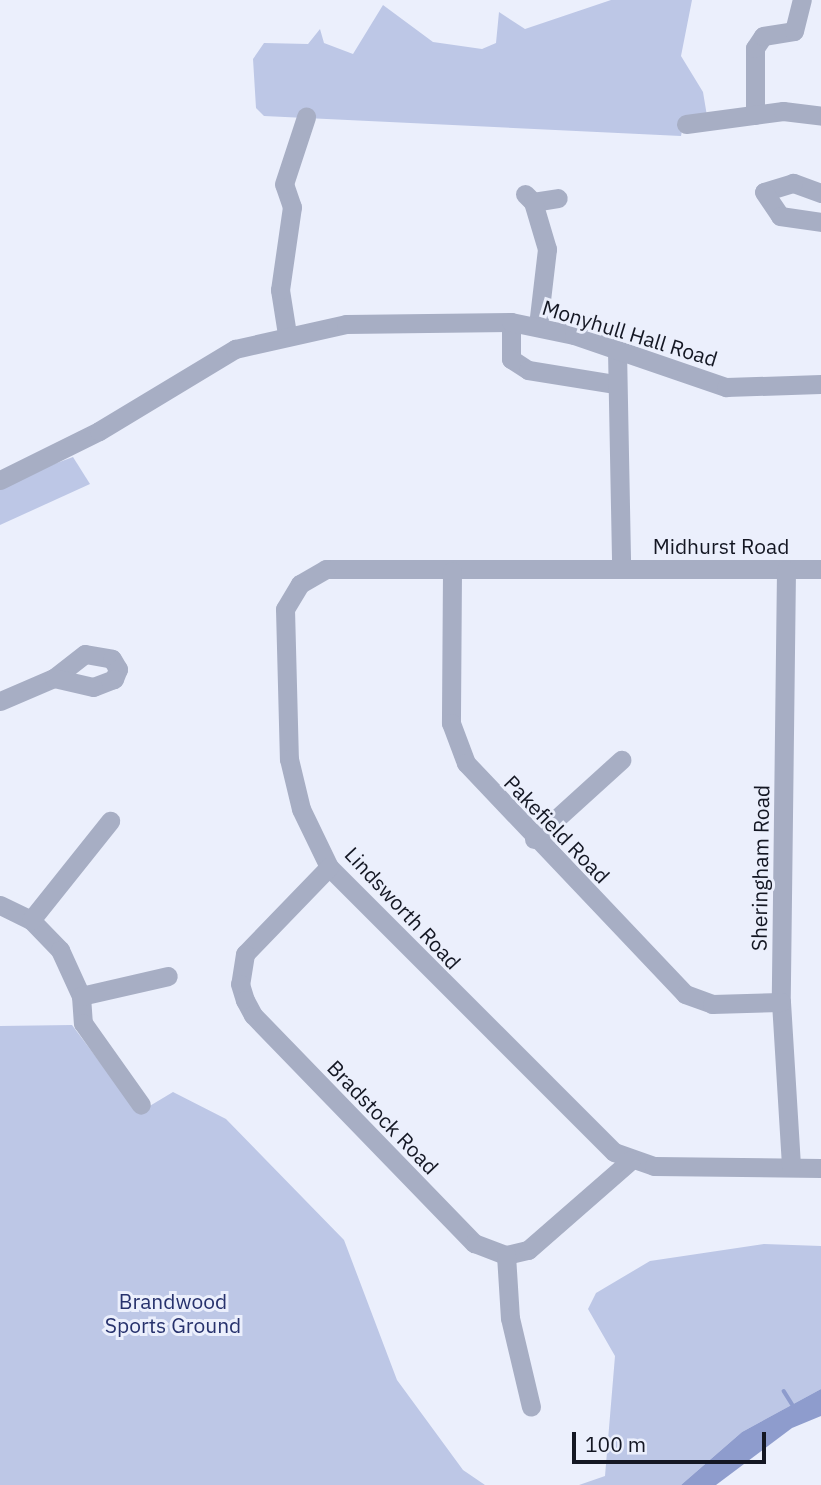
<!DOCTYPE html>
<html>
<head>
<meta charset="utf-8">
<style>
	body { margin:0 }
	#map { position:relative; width:821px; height:1485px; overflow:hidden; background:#ebeffc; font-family:"IBM Plex Sans",sans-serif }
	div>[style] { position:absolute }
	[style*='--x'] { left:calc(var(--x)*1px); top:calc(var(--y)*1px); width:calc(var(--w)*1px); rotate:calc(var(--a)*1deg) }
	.green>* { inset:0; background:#bdc7e6 }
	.water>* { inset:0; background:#8e9ccd }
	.stream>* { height:3.5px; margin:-1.75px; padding:0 1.75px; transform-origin:1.75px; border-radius:1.75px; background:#8e9ccd }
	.minor>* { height:19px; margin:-9.5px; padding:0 9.5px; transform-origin:9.5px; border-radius:9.5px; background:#a7aec4 }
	span { translate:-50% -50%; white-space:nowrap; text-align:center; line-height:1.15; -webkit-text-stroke:6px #ebeffc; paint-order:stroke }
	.street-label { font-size:21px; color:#141723 }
	.park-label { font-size:21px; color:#27326d }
	.scale { position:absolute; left:572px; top:1432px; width:194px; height:32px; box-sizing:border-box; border:4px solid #141723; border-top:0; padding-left:9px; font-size:21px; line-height:24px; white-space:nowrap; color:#141723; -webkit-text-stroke:5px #ebeffc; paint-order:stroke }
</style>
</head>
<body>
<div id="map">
	<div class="green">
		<div style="clip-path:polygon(611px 0,692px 0,681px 56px,703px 92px,707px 116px,684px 121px,681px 136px,264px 116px,256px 108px,253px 59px,264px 43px,308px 44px,320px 29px,324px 43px,353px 54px,383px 5px,433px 42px,482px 49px,496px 43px,499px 12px,525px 29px)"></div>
		<div style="clip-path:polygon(73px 457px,90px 484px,0 525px,0 484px)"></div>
		<div style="clip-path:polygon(72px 1025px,138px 1113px,173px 1092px,226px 1119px,344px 1240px,397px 1380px,463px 1470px,485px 1485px,0 1485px,0 1026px)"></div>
		<div style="clip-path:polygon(764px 1244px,821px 1246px,821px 1389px,742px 1432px,681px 1485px,579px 1485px,605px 1476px,615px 1356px,588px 1309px,596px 1293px,650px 1261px)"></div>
	</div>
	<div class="water">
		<div style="clip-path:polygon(821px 1389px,821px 1416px,792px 1428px,716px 1485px,681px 1485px,742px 1432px)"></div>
	</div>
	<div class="stream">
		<div style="--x:784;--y:1391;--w:19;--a:58"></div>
	</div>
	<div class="minor">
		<div style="--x:755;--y:115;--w:67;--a:-90"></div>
		<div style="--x:755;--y:48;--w:14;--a:-56"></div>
		<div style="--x:763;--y:36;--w:31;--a:-9"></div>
		<div style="--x:794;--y:31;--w:32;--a:-76"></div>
		<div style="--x:686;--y:124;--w:98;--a:-7.6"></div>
		<div style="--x:783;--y:111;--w:38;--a:7"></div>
		<div style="--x:821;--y:193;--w:30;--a:-160"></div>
		<div style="--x:793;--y:183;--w:30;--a:163"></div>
		<div style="--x:764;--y:192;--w:29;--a:56"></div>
		<div style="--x:780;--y:216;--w:41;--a:8.3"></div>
		<div style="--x:525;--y:194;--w:11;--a:45"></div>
		<div style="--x:533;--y:202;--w:25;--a:-9"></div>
		<div style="--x:533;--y:202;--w:49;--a:73.4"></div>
		<div style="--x:547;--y:249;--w:78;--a:96.7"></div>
		<div style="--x:511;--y:322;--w:37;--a:90"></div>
		<div style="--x:511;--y:359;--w:20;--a:33"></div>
		<div style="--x:528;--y:370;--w:87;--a:9.2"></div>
		<div style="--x:287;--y:334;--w:45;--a:-99"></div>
		<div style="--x:280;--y:290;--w:84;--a:-81.8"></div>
		<div style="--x:292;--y:207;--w:24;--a:-109"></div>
		<div style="--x:284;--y:184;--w:71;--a:-71.8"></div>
		<div style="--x:617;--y:350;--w:218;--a:88.9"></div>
		<div style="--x:0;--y:480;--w:110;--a:-26.3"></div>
		<div style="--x:99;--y:431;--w:159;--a:-31.1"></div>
		<div style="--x:235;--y:349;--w:114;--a:-12.7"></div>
		<div style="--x:346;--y:324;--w:165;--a:-0.7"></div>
		<div style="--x:511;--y:322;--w:64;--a:11.7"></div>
		<div style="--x:574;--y:335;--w:161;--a:18.9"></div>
		<div style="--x:726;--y:387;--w:95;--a:-1.8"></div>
		<div style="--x:821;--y:569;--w:495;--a:180"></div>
		<div style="--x:326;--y:569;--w:30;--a:150"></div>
		<div style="--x:300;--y:584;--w:29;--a:121"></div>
		<div style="--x:285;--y:609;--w:150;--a:88.5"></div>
		<div style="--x:289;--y:759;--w:51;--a:76.5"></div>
		<div style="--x:301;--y:809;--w:64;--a:64.2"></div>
		<div style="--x:329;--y:867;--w:403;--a:45"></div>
		<div style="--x:614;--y:1152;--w:42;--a:19.3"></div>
		<div style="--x:654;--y:1166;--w:167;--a:0.7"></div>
		<div style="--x:786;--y:570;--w:432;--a:90.7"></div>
		<div style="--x:781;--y:1002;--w:165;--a:86.5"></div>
		<div style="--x:452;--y:571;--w:152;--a:90.4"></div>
		<div style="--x:451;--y:723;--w:43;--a:69.4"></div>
		<div style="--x:466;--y:763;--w:318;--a:46.5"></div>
		<div style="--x:685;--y:994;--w:29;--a:20"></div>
		<div style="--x:712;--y:1004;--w:69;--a:-1.7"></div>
		<div style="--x:0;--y:701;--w:59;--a:-23.1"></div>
		<div style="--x:54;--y:678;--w:39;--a:-38"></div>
		<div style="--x:85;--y:654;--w:27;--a:10"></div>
		<div style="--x:112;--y:659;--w:12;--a:59"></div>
		<div style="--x:118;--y:669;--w:11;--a:112"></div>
		<div style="--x:114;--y:679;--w:22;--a:159"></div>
		<div style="--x:93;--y:687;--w:40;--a:-167"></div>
		<div style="--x:534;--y:839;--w:118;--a:-42.2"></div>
		<div style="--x:329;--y:867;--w:121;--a:134"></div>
		<div style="--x:245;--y:954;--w:30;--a:99"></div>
		<div style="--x:240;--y:984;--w:17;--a:73"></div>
		<div style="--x:245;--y:1000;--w:17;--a:62"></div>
		<div style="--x:253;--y:1015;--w:318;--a:45.9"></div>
		<div style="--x:474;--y:1243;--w:34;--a:21"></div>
		<div style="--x:506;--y:1255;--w:23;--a:-13"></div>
		<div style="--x:528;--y:1250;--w:137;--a:-41.1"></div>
		<div style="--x:0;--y:905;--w:34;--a:26"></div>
		<div style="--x:31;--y:920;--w:42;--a:46"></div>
		<div style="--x:60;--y:950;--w:51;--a:65.5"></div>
		<div style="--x:81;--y:996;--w:27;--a:86"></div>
		<div style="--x:83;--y:1023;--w:100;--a:54.7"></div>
		<div style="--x:31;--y:920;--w:127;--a:-51.4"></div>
		<div style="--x:81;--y:996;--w:89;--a:-12.9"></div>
		<div style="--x:506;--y:1255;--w:63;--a:86.4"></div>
		<div style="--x:510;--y:1318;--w:91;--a:76.7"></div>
	</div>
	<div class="street-label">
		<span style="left:630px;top:333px;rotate:17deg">Monyhull Hall Road</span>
		<span style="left:721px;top:546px">Midhurst Road</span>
		<span style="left:557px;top:829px;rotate:46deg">Pakefield Road</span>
		<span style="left:760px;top:868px;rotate:-89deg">Sheringham Road</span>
		<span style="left:403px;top:908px;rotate:47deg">Lindsworth Road</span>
		<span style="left:383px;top:1117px;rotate:46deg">Bradstock Road</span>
	</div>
	<div class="park-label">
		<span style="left:173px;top:1313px">Brandwood<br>Sports Ground</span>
	</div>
	<div class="scale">100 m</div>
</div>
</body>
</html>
